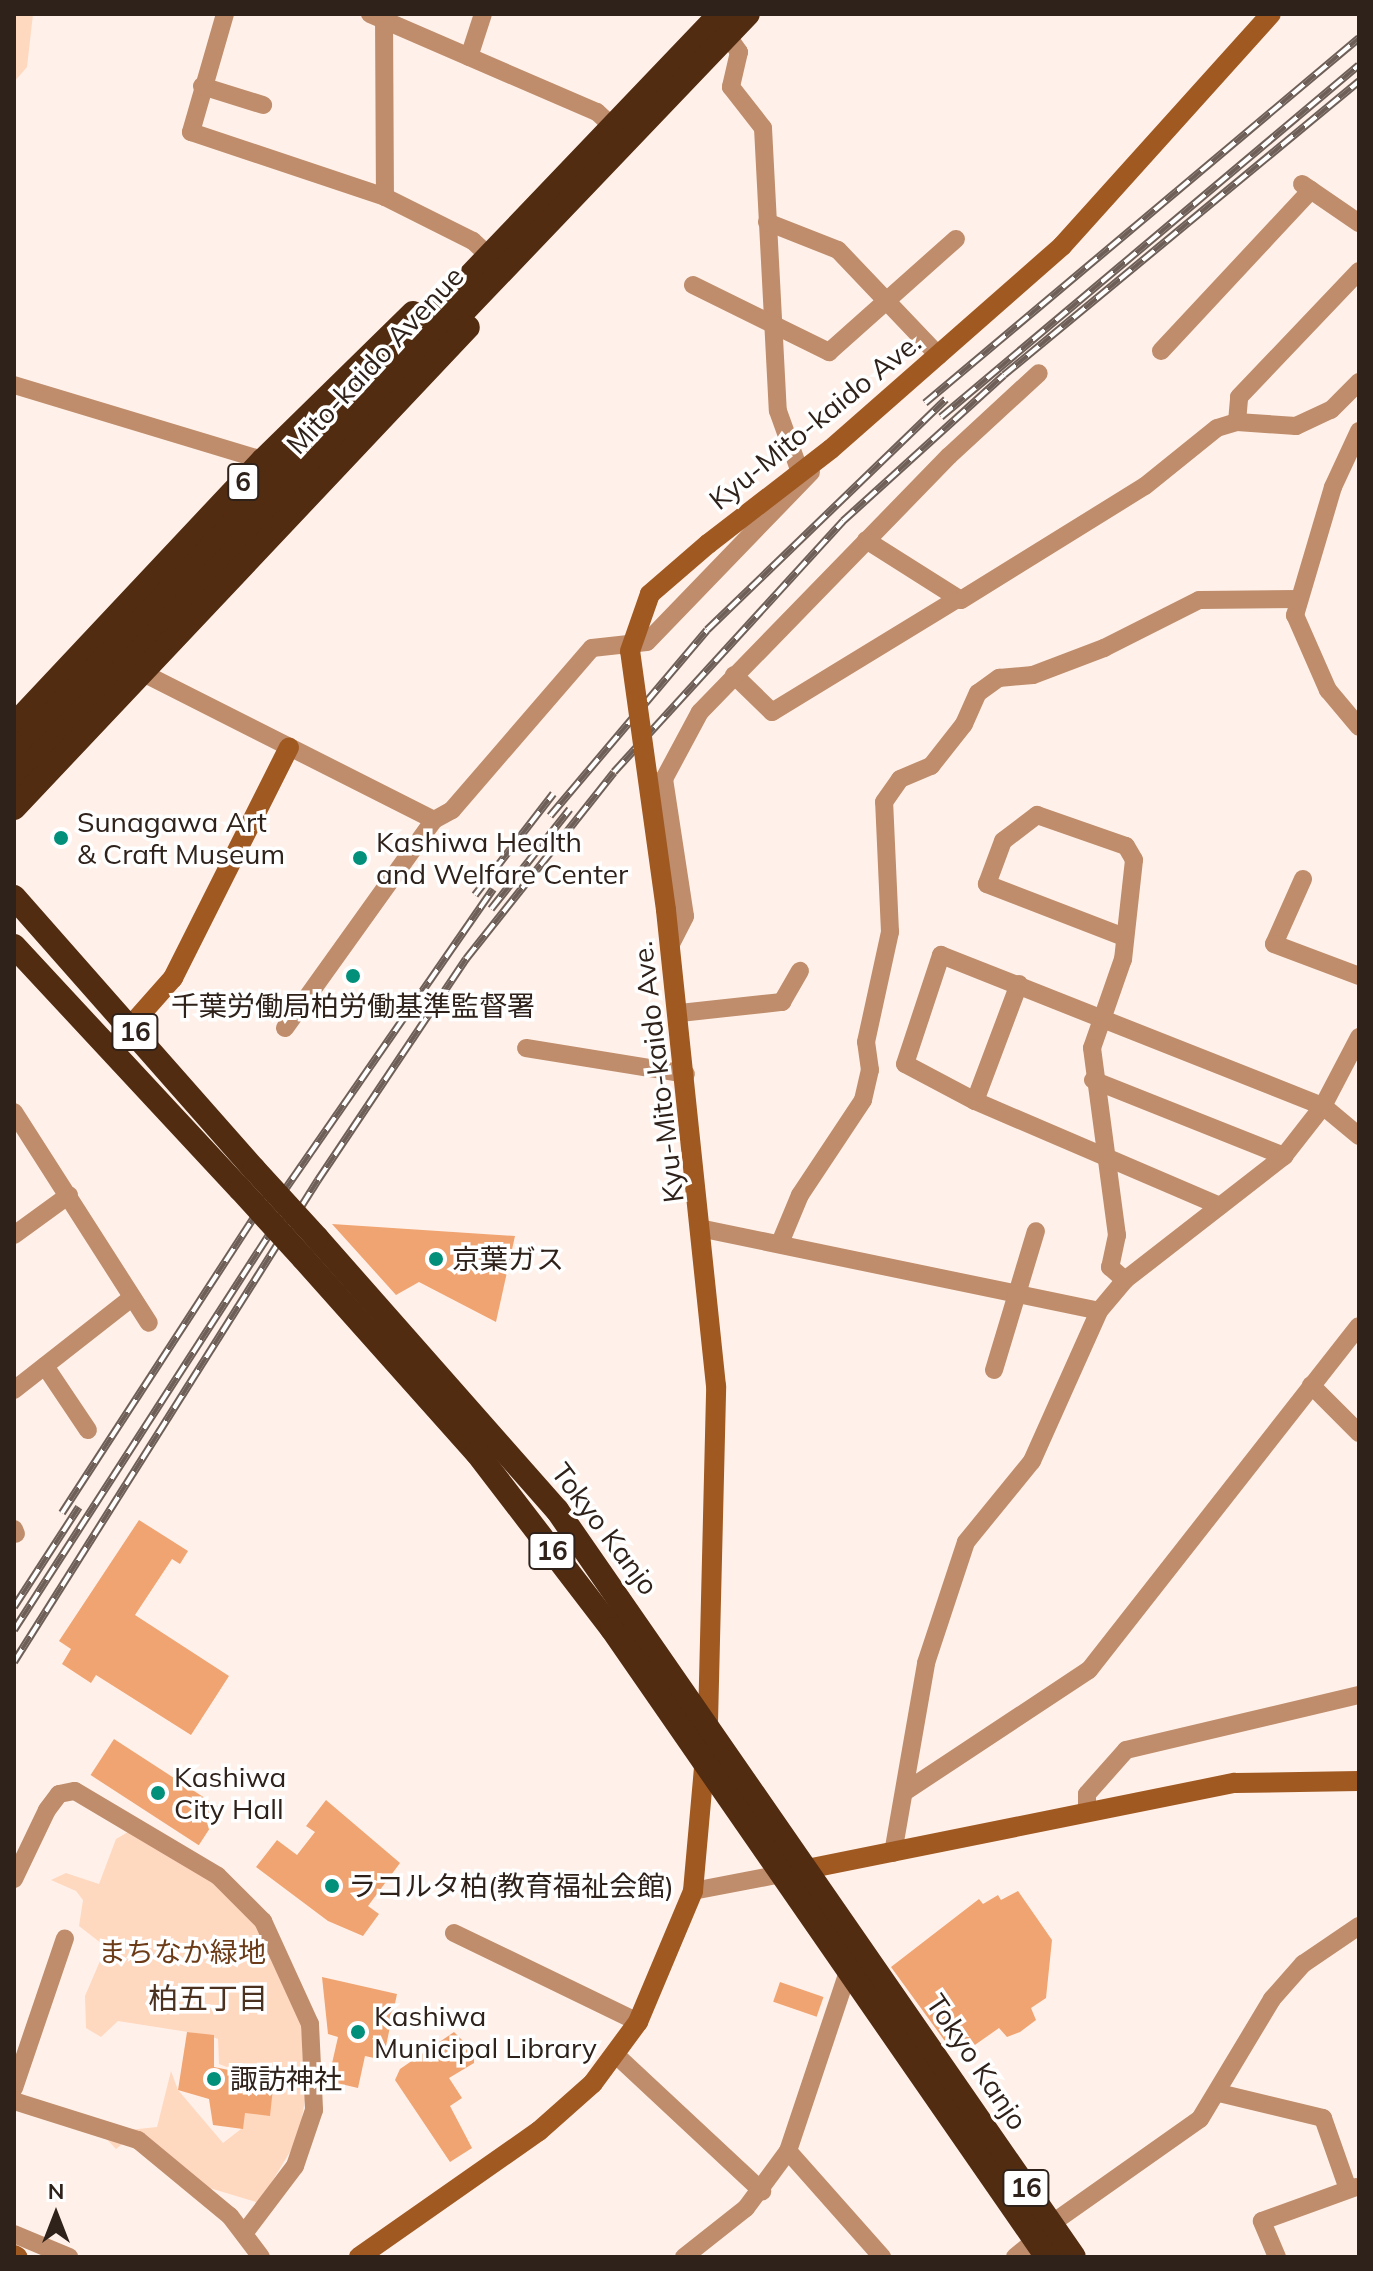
<!DOCTYPE html>
<html>
<head>
<meta charset="utf-8">
<style>
	body { margin:0 }
	#map { position:relative; width:1373px; height:2271px; overflow:hidden; background:#fff1e9; font-family:Mulish,"Noto Sans JP",sans-serif }
	div>[style] { position:absolute }
	[style*='--x'] { left:calc(var(--x)*1px); top:calc(var(--y)*1px); width:calc(var(--w)*1px); rotate:calc(var(--a)*1deg) }
	.green>* { inset:0; background:#ffd8c0 }
	.building>* { inset:0; background:#f0a472; transform-origin:0 0 }
	.street>* { height:18px; margin:-9px; padding:0 9px; transform-origin:9px; border-radius:9px; background:#bf8d6c }
	.secondary>* { height:20px; margin:-10px; padding:0 10px; transform-origin:10px; border-radius:10px; background:#a15922 }
	.highway>* { height:24px; margin:-12px; padding:0 12px; transform-origin:12px; border-radius:12px; background:#522c11 }
	.rail>* { height:8px; margin-top:-4px; transform-origin:0; background:repeating-linear-gradient(90deg,#fff 0 15px,#6e6059 0 30px); box-sizing:border-box; border-block:2px solid #6e6059 }
	.secondary-bridge>* { height:20px; margin:-10px; padding:0 10px; transform-origin:10px; border-radius:10px; background:#a15922 }
	.highway-bridge>* { height:24px; margin:-12px; padding:0 12px; transform-origin:12px; border-radius:12px; background:#522c11 }
	.dots>* { width:22px; height:22px; translate:-50% -50%; box-sizing:border-box; border:4px solid #fff; border-radius:50% }
	span { translate:-50% -50%; white-space:nowrap; text-align:center; line-height:1.15; -webkit-text-stroke:7px #fff; paint-order:stroke }
	.shield-label span { padding:2px 6px; background:#fff; border:2px solid; border-radius:6px; -webkit-text-stroke-width:0 }
	.shield-label { font-size:26px; color:#2f221b; font-weight:700 }
	.street-label { font-size:28px; color:#2f221b }
	.poi-label { font-size:28px; color:#2f221b }
	.left { translate:0 -50%; text-align:left }
	.park-label { font-size:28px; color:#6c3b17 }
	.neighbourhood-label { font-size:30px; color:#4a3120 }
	.frame { position:absolute; inset:0; border:16px solid #2f221b; pointer-events:none }
	.north { position:absolute; left:16px; top:2175px; width:80px; height:80px; -webkit-text-stroke:6px #fff; paint-order:stroke; rotate:0deg; font-size:22px; font-weight:700; line-height:32px; text-align:center; color:#2f221b }
	.north::after { content:''; display:block; margin:auto; width:28px; height:36px; background:#2f221b; clip-path:polygon(50% 0,100% 100%,50% 72%,0 100%) }
</style>
</head>
<body>
<div id="map">
	<div class="green">
		<div style="clip-path:polygon(14px 14px,33px 14px,27px 67px,14px 82px)"></div>
		<div style="clip-path:polygon(128px 1832px,200px 1871px,253px 1912px,301px 2019px,305px 2099px,299px 2137px,259px 2203px,203px 2186px,125px 2142px,116px 2149px,101px 2133px,157px 2127px,171px 2071px,178px 2090px,223px 2143px,241px 2129px,246px 2106px,274px 2094px,274px 2085px,219px 2064px,218px 2039px,207px 2035px,118px 2021px,101px 2037px,86px 2028px,85px 1996px,106px 1947px,79px 1926px,83px 1900px,76px 1891px,51px 1880px,66px 1873px,99px 1884px,116px 1839px)"></div>
	</div>
	<div class="building">
		<div style="clip-path:polygon(332px 1224px,515px 1236px,496px 1322px,419px 1282px,396px 1295px)"></div>
		<div style="clip-path:polygon(139px 1520px,188px 1551px,180px 1564px,172px 1559px,135px 1615px,229px 1676px,191px 1735px,96px 1675px,91px 1683px,62px 1664px,71px 1649px,59px 1641px)"></div>
		<div style="left:114px;top:1739px;width:129px;height:43px;rotate:33deg"></div>
		<div style="clip-path:polygon(326px 1800px,400px 1863px,368px 1906px,379px 1914px,363px 1936px,328px 1921px,256px 1867px,277px 1840px,297px 1855px,315px 1832px,306px 1826px)"></div>
		<div style="clip-path:polygon(1018px 1891px,1052px 1940px,1046px 1998px,1031px 2008px,1036px 2020px,1020px 2032px,1007px 2037px,999px 2028px,962px 2054px,952px 2041px,947px 2044px,891px 1967px,979px 1899px,983px 1904px,998px 1895px,1001px 1900px)"></div>
		<div style="clip-path:polygon(322px 1977px,397px 1994px,383px 2060px,365px 2056px,358px 2088px,328px 2081px,338px 2037px,328px 2034px)"></div>
		<div style="left:780px;top:1982px;width:46px;height:21px;rotate:19deg"></div>
		<div style="clip-path:polygon(187px 2032px,214px 2035px,214px 2067px,274px 2079px,270px 2116px,245px 2113px,243px 2129px,213px 2125px,209px 2099px,178px 2090px)"></div>
		<div style="clip-path:polygon(454px 2032px,474px 2052px,474px 2063px,449px 2078px,462px 2098px,450px 2106px,472px 2148px,450px 2162px,395px 2080px,400px 2069px)"></div>
	</div>
	<div class="street">
		<div style="--x:225;--y:14;--w:123;--a:106.1"></div>
		<div style="--x:191;--y:132;--w:205;--a:18.5"></div>
		<div style="--x:385;--y:197;--w:98;--a:26.6"></div>
		<div style="--x:473;--y:241;--w:22;--a:43"></div>
		<div style="--x:370;--y:14;--w:247;--a:23.4"></div>
		<div style="--x:597;--y:112;--w:22;--a:43"></div>
		<div style="--x:384;--y:14;--w:183;--a:89.7"></div>
		<div style="--x:727;--y:35;--w:21;--a:55"></div>
		<div style="--x:739;--y:52;--w:36;--a:103"></div>
		<div style="--x:731;--y:87;--w:52;--a:52"></div>
		<div style="--x:763;--y:128;--w:283;--a:87"></div>
		<div style="--x:778;--y:411;--w:65;--a:70.2"></div>
		<div style="--x:469;--y:57;--w:45;--a:-72"></div>
		<div style="--x:202;--y:86;--w:64;--a:17.3"></div>
		<div style="--x:1302;--y:184;--w:69;--a:34.4"></div>
		<div style="--x:767;--y:222;--w:76;--a:21.5"></div>
		<div style="--x:838;--y:250;--w:146;--a:46.4"></div>
		<div style="--x:693;--y:285;--w:152;--a:26.2"></div>
		<div style="--x:829;--y:352;--w:170;--a:-41.7"></div>
		<div style="--x:1161;--y:351;--w:220;--a:-47"></div>
		<div style="--x:14;--y:385;--w:260;--a:16.8"></div>
		<div style="--x:1237;--y:422;--w:59;--a:3.9"></div>
		<div style="--x:1296;--y:426;--w:38;--a:-25"></div>
		<div style="--x:1331;--y:410;--w:40;--a:-45"></div>
		<div style="--x:1359;--y:431;--w:62;--a:114.9"></div>
		<div style="--x:1333;--y:487;--w:134;--a:106.5"></div>
		<div style="--x:1295;--y:615;--w:82;--a:66.3"></div>
		<div style="--x:1328;--y:690;--w:48;--a:50"></div>
		<div style="--x:866;--y:540;--w:112;--a:32.3"></div>
		<div style="--x:961;--y:600;--w:216;--a:-31.8"></div>
		<div style="--x:1145;--y:486;--w:92;--a:-38.9"></div>
		<div style="--x:1217;--y:428;--w:21;--a:-17"></div>
		<div style="--x:1237;--y:422;--w:25;--a:-85"></div>
		<div style="--x:1239;--y:397;--w:174;--a:-46.4"></div>
		<div style="--x:143;--y:673;--w:326;--a:26.8"></div>
		<div style="--x:434;--y:820;--w:21;--a:-29"></div>
		<div style="--x:452;--y:810;--w:214;--a:-49.2"></div>
		<div style="--x:592;--y:648;--w:55;--a:-6.2"></div>
		<div style="--x:647;--y:642;--w:236;--a:-46"></div>
		<div style="--x:734;--y:675;--w:53;--a:44.2"></div>
		<div style="--x:772;--y:712;--w:213;--a:-31.4"></div>
		<div style="--x:1303;--y:879;--w:71;--a:114"></div>
		<div style="--x:1274;--y:944;--w:91;--a:20.6"></div>
		<div style="--x:1124;--y:937;--w:147;--a:-158.9"></div>
		<div style="--x:987;--y:884;--w:46;--a:-69.6"></div>
		<div style="--x:1003;--y:841;--w:43;--a:-37.4"></div>
		<div style="--x:1037;--y:815;--w:94;--a:19.2"></div>
		<div style="--x:1126;--y:846;--w:16;--a:60"></div>
		<div style="--x:1134;--y:860;--w:100;--a:96.3"></div>
		<div style="--x:1123;--y:959;--w:94;--a:109.2"></div>
		<div style="--x:1092;--y:1048;--w:189;--a:82.4"></div>
		<div style="--x:1117;--y:1235;--w:33;--a:102"></div>
		<div style="--x:1110;--y:1267;--w:20;--a:41"></div>
		<div style="--x:671;--y:944;--w:31;--a:-63"></div>
		<div style="--x:685;--y:916;--w:139;--a:-98.7"></div>
		<div style="--x:664;--y:779;--w:76;--a:-61.8"></div>
		<div style="--x:700;--y:712;--w:357;--a:-45.8"></div>
		<div style="--x:949;--y:456;--w:122;--a:-42.7"></div>
		<div style="--x:680;--y:1013;--w:103;--a:-6.2"></div>
		<div style="--x:782;--y:1002;--w:36;--a:-60"></div>
		<div style="--x:285;--y:1028;--w:256;--a:-54.4"></div>
		<div style="--x:526;--y:1048;--w:162;--a:9.2"></div>
		<div style="--x:1093;--y:1080;--w:206;--a:21.7"></div>
		<div style="--x:975;--y:1101;--w:125;--a:-69.4"></div>
		<div style="--x:14;--y:1112;--w:250;--a:57.4"></div>
		<div style="--x:1220;--y:1206;--w:267;--a:-156.8"></div>
		<div style="--x:975;--y:1101;--w:79;--a:-152.1"></div>
		<div style="--x:905;--y:1064;--w:115;--a:-71.7"></div>
		<div style="--x:941;--y:955;--w:411;--a:21.6"></div>
		<div style="--x:1323;--y:1106;--w:47;--a:39.8"></div>
		<div style="--x:704;--y:1229;--w:403;--a:11.7"></div>
		<div style="--x:14;--y:1235;--w:68;--a:-36"></div>
		<div style="--x:780;--y:1243;--w:52;--a:-67.4"></div>
		<div style="--x:800;--y:1195;--w:114;--a:-56.4"></div>
		<div style="--x:863;--y:1100;--w:31;--a:-77"></div>
		<div style="--x:870;--y:1070;--w:28;--a:-98"></div>
		<div style="--x:866;--y:1042;--w:113;--a:-77.7"></div>
		<div style="--x:890;--y:932;--w:130;--a:-92.6"></div>
		<div style="--x:884;--y:802;--w:28;--a:-55"></div>
		<div style="--x:900;--y:779;--w:34;--a:-23"></div>
		<div style="--x:931;--y:766;--w:53;--a:-51.8"></div>
		<div style="--x:964;--y:724;--w:34;--a:-66"></div>
		<div style="--x:978;--y:693;--w:26;--a:-36"></div>
		<div style="--x:999;--y:678;--w:34;--a:-5"></div>
		<div style="--x:1033;--y:675;--w:76;--a:-20.8"></div>
		<div style="--x:1104;--y:648;--w:106;--a:-26.8"></div>
		<div style="--x:1199;--y:600;--w:99;--a:-0.6"></div>
		<div style="--x:45;--y:1366;--w:77;--a:56.1"></div>
		<div style="--x:994;--y:1370;--w:145;--a:-73.2"></div>
		<div style="--x:1311;--y:1385;--w:68;--a:45"></div>
		<div style="--x:14;--y:1390;--w:147;--a:-38.1"></div>
		<div style="--x:14;--y:1529;--w:5;--a:68"></div>
		<div style="--x:906;--y:1791;--w:219;--a:-33.5"></div>
		<div style="--x:1089;--y:1670;--w:437;--a:-51.9"></div>
		<div style="--x:1087;--y:1812;--w:18;--a:-90"></div>
		<div style="--x:1087;--y:1794;--w:59;--a:-48.4"></div>
		<div style="--x:1126;--y:1750;--w:239;--a:-13.3"></div>
		<div style="--x:893;--y:1853;--w:193;--a:-80.1"></div>
		<div style="--x:926;--y:1663;--w:127;--a:-71.7"></div>
		<div style="--x:966;--y:1542;--w:104;--a:-50.8"></div>
		<div style="--x:1032;--y:1461;--w:164;--a:-65.9"></div>
		<div style="--x:1099;--y:1311;--w:40;--a:-50"></div>
		<div style="--x:1125;--y:1280;--w:202;--a:-37.9"></div>
		<div style="--x:1284;--y:1156;--w:63;--a:-52"></div>
		<div style="--x:1323;--y:1106;--w:78;--a:-62.4"></div>
		<div style="--x:14;--y:1879;--w:76;--a:-64.4"></div>
		<div style="--x:47;--y:1810;--w:20;--a:-53"></div>
		<div style="--x:59;--y:1794;--w:16;--a:-11"></div>
		<div style="--x:75;--y:1791;--w:166;--a:30.7"></div>
		<div style="--x:218;--y:1876;--w:64;--a:45"></div>
		<div style="--x:263;--y:1921;--w:113;--a:65.5"></div>
		<div style="--x:310;--y:2024;--w:86;--a:87.3"></div>
		<div style="--x:314;--y:2110;--w:59;--a:108.7"></div>
		<div style="--x:295;--y:2166;--w:83;--a:127.1"></div>
		<div style="--x:693;--y:1891;--w:90;--a:-10.9"></div>
		<div style="--x:454;--y:1933;--w:204;--a:25.8"></div>
		<div style="--x:616;--y:2055;--w:200;--a:43"></div>
		<div style="--x:14;--y:2088;--w:158;--a:-71.2"></div>
		<div style="--x:1219;--y:2093;--w:107;--a:13.5"></div>
		<div style="--x:1323;--y:2118;--w:75;--a:70.6"></div>
		<div style="--x:14;--y:2101;--w:130;--a:17.5"></div>
		<div style="--x:138;--y:2140;--w:119;--a:39.6"></div>
		<div style="--x:230;--y:2216;--w:51;--a:52.9"></div>
		<div style="--x:788;--y:2151;--w:142;--a:48.4"></div>
		<div style="--x:1051;--y:2224;--w:182;--a:-35.2"></div>
		<div style="--x:1200;--y:2119;--w:140;--a:-59"></div>
		<div style="--x:1272;--y:1999;--w:47;--a:-48.5"></div>
		<div style="--x:1303;--y:1964;--w:68;--a:-34.2"></div>
		<div style="--x:14;--y:2234;--w:60;--a:22.7"></div>
		<div style="--x:684;--y:2257;--w:79;--a:-38.3"></div>
		<div style="--x:746;--y:2208;--w:71;--a:-53.6"></div>
		<div style="--x:788;--y:2151;--w:192;--a:-71.5"></div>
		<div style="--x:1015;--y:2257;--w:26;--a:-40"></div>
		<div style="--x:1277;--y:2257;--w:39;--a:-113"></div>
		<div style="--x:1262;--y:2221;--w:100;--a:-19.9"></div>
	</div>
	<div class="secondary">
		<div style="--x:708;--y:544;--w:155;--a:-37.7"></div>
		<div style="--x:831;--y:449;--w:308;--a:-41.3"></div>
		<div style="--x:1062;--y:246;--w:312;--a:-48"></div>
		<div style="--x:111;--y:1048;--w:94;--a:-48.5"></div>
		<div style="--x:173;--y:978;--w:258;--a:-63.3"></div>
		<div style="--x:792;--y:1872;--w:452;--a:-11.4"></div>
		<div style="--x:1235;--y:1783;--w:124;--a:-0.9"></div>
		<div style="--x:14;--y:2255;--w:4;--a:27"></div>
		<div style="--x:359;--y:2257;--w:220;--a:-35"></div>
		<div style="--x:539;--y:2131;--w:72;--a:-41.6"></div>
		<div style="--x:593;--y:2083;--w:76;--a:-53.6"></div>
		<div style="--x:638;--y:2022;--w:142;--a:-67.2"></div>
		<div style="--x:693;--y:1891;--w:170;--a:-84.9"></div>
		<div style="--x:708;--y:1722;--w:336;--a:-88.6"></div>
		<div style="--x:716;--y:1386;--w:479;--a:-96"></div>
	</div>
	<div class="highway">
		<div style="--x:14;--y:725;--w:364;--a:-46.8"></div>
		<div style="--x:263;--y:460;--w:210;--a:-44.4"></div>
		<div style="--x:14;--y:753;--w:1022;--a:-46.31"></div>
		<div style="--x:14;--y:782;--w:1062;--a:-46.3"></div>
		<div style="--x:14;--y:808;--w:661;--a:-46.65"></div>
		<div style="--x:14;--y:897;--w:363;--a:48.6"></div>
		<div style="--x:14;--y:946;--w:332;--a:47.1"></div>
		<div style="--x:317;--y:1238;--w:363;--a:48.6"></div>
		<div style="--x:557;--y:1510;--w:908;--a:55.31"></div>
		<div style="--x:303;--y:1258;--w:261;--a:48.3"></div>
		<div style="--x:477;--y:1453;--w:222;--a:52.5"></div>
		<div style="--x:612;--y:1629;--w:764;--a:55.29"></div>
	</div>
	<div class="rail">
		<div style="--x:925;--y:403;--w:567;--a:-40.06"></div>
		<div style="--x:941;--y:417;--w:546;--a:-40.1"></div>
		<div style="--x:550;--y:816;--w:243;--a:-49.8"></div>
		<div style="--x:707;--y:630;--w:332;--a:-44"></div>
		<div style="--x:475;--y:895;--w:128;--a:-52.3"></div>
		<div style="--x:491;--y:909;--w:127;--a:-51.7"></div>
		<div style="--x:275;--y:1204;--w:383;--a:-55.3"></div>
		<div style="--x:62;--y:1513;--w:391;--a:-57"></div>
		<div style="--x:14;--y:1607;--w:119;--a:-57"></div>
		<div style="--x:14;--y:1630;--w:516;--a:-57.17"></div>
		<div style="--x:14;--y:1662;--w:570;--a:-57.76"></div>
		<div style="--x:318;--y:1180;--w:266;--a:-56.2"></div>
		<div style="--x:466;--y:959;--w:238;--a:-51.6"></div>
		<div style="--x:614;--y:772;--w:340;--a:-47.6"></div>
		<div style="--x:843;--y:521;--w:217;--a:-42.2"></div>
		<div style="--x:1004;--y:375;--w:461;--a:-39.6"></div>
	</div>
	<div class="secondary-bridge">
		<div style="--x:666;--y:910;--w:261;--a:-97.9"></div>
		<div style="--x:630;--y:651;--w:60;--a:-70.7"></div>
		<div style="--x:650;--y:594;--w:77;--a:-40.8"></div>
	</div>
	<div class="highway-bridge">
		<div style="--x:254;--y:1169;--w:93;--a:47.6"></div>
		<div style="--x:240;--y:1189;--w:93;--a:47.6"></div>
	</div>
	<div class="dots">
		<div style="left:61px;top:838px;background:#02907b"></div>
		<div style="left:360px;top:858px;background:#02907b"></div>
		<div style="left:353px;top:976px;background:#02907b"></div>
		<div style="left:436px;top:1259px;background:#02907b"></div>
		<div style="left:158px;top:1793px;background:#02907b"></div>
		<div style="left:332px;top:1886px;background:#02907b"></div>
		<div style="left:358px;top:2032px;background:#02907b"></div>
		<div style="left:214px;top:2079px;background:#02907b"></div>
	</div>
	<div class="shield-label">
		<span style="left:243px;top:482px">6</span>
		<span style="left:135px;top:1032px">16</span>
		<span style="left:552px;top:1551px">16</span>
		<span style="left:1026px;top:2188px">16</span>
	</div>
	<div class="street-label">
		<span style="left:375px;top:360px;rotate:-47deg">Mito-kaido Avenue</span>
		<span style="left:815px;top:421px;rotate:-39deg">Kyu-Mito-kaido Ave.</span>
		<span style="left:658px;top:1072px;rotate:-97deg">Kyu-Mito-kaido Ave.</span>
		<span style="left:605px;top:1529px;rotate:53deg">Tokyo Kanjo</span>
		<span style="left:977px;top:2062px;rotate:56deg">Tokyo Kanjo</span>
	</div>
	<div class="poi-label">
		<span class="left" style="left:77px;top:838px">Sunagawa Art<br>&amp; Craft Museum</span>
		<span class="left" style="left:376px;top:858px">Kashiwa Health<br>and Welfare Center</span>
		<span style="left:353px;top:1006px">千葉労働局柏労働基準監督署</span>
		<span class="left" style="left:452px;top:1259px">京葉ガス</span>
		<span class="left" style="left:174px;top:1793px">Kashiwa<br>City Hall</span>
		<span class="left" style="left:348px;top:1886px">ラコルタ柏(教育福祉会館)</span>
		<span class="left" style="left:374px;top:2032px">Kashiwa<br>Municipal Library</span>
		<span class="left" style="left:230px;top:2079px">諏訪神社</span>
	</div>
	<div class="park-label">
		<span style="left:182px;top:1952px">まちなか緑地</span>
	</div>
	<div class="neighbourhood-label">
		<span style="left:208px;top:1998px">柏五丁目</span>
	</div>
	<div class="frame"></div>
	<div class="north">N</div>
</div>
</body>
</html>
